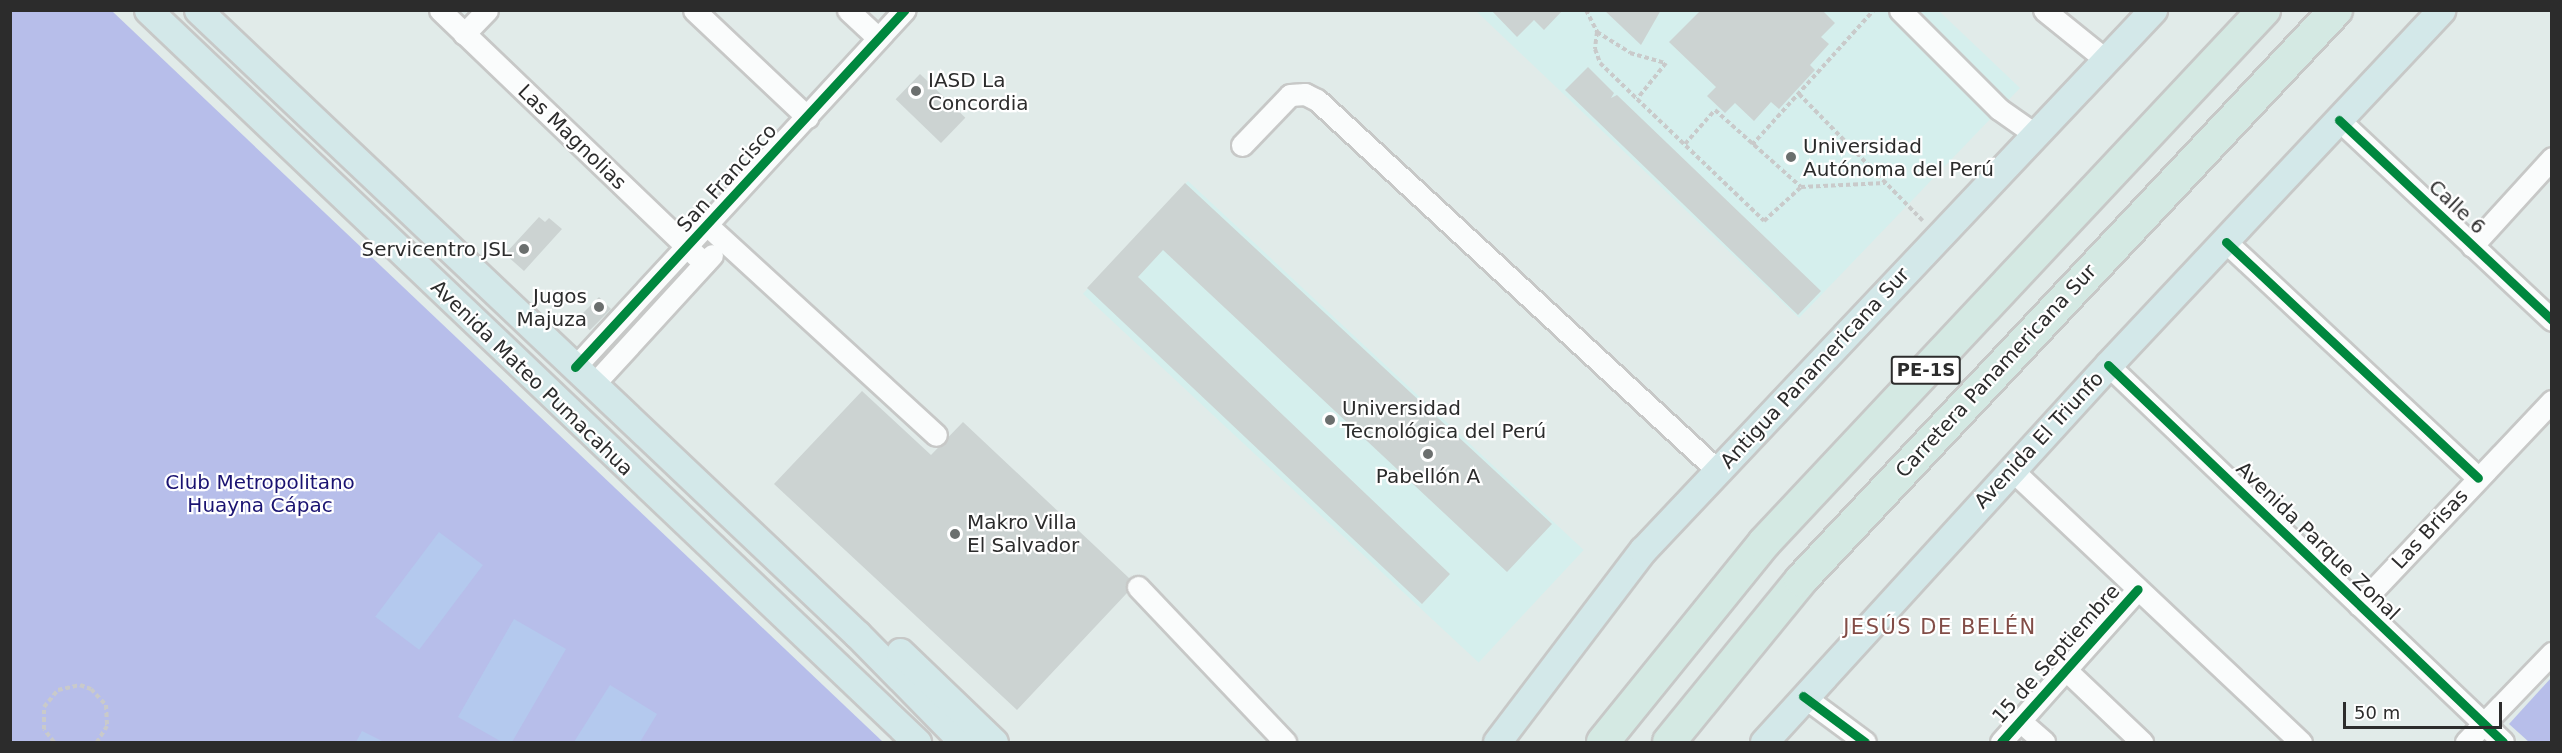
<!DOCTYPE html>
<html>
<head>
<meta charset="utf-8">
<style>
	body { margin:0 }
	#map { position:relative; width:2562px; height:753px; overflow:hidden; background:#e1ebe9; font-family:"DejaVu Sans",sans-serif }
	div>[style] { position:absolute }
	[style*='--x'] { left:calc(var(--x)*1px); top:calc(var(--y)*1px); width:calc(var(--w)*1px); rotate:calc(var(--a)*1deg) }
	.education>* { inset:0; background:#d5efed; transform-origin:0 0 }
	.green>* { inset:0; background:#b7beea }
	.pitch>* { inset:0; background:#b4c9ee; transform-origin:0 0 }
	.building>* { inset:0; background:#ccd3d2; transform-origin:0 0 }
	.path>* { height:4px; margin-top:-2px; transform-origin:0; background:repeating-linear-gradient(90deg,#c9caca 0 4.5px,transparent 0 7.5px) }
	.roads { filter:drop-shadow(2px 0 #c7c8c7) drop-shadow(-2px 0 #c7c8c7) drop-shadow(0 2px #c7c8c7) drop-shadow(0 -2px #c7c8c7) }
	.minor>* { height:21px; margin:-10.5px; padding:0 10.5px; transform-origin:10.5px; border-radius:10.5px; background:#fafcfc }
	.major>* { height:27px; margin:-13.5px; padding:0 13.5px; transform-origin:13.5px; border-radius:13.5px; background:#d3e8e9 }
	.highway>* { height:32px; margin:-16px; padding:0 16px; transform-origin:16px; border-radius:16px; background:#d4e9e3 }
	.cycleway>* { height:9px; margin:-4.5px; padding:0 4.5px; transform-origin:4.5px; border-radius:4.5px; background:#00873e }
	.dots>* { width:16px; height:16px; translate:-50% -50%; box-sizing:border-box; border:3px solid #fff; border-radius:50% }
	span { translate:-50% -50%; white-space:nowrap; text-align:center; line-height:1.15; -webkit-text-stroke:4.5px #fff; paint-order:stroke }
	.shield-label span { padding:2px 4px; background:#fff; border:2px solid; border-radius:4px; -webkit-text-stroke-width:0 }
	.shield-label { font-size:18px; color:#2c2c2c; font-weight:700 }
	.poi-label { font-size:20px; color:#2c2c2c }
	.left { translate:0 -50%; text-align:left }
	.right { translate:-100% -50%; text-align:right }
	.street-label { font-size:20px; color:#2c2c2c }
	.park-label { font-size:20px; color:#1a1371 }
	.neighbourhood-label { font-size:21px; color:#824d47; letter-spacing:1.5px }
	.frame { position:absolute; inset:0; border:12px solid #2c2c2c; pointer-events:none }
	.scale { position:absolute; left:2343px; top:702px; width:159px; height:27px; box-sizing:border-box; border:3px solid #2c2c2c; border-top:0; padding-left:8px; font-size:18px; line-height:21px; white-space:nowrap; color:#2c2c2c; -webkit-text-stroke:4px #fff; paint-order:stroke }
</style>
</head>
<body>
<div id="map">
	<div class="education">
		<div style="clip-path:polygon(1476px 11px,1939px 11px,2020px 88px,1799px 318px)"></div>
		<div style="left:1188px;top:181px;width:541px;height:154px;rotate:43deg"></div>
	</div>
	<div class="green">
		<div style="clip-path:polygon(10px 11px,112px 11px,883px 742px,11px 742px)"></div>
		<div style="clip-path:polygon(2551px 678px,2551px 742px,2529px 742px,2509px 724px)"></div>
	</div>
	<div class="pitch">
		<div style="left:439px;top:532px;width:55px;height:106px;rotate:37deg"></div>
		<div style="clip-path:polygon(514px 619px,566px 649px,512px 742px,502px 742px,458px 717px)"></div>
		<div style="clip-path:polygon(610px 685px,657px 714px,640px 742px,574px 742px)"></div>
		<div style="clip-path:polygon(362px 731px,384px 742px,356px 742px)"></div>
	</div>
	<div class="building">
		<div style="clip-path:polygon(1491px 10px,1563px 10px,1544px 30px,1534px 20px,1517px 37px)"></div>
		<div style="clip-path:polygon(1604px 10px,1661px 10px,1641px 45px)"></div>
		<div style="clip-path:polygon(1701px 10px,1822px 10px,1835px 23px,1821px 37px,1829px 44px,1810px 65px,1815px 70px,1779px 109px,1771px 102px,1754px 121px,1735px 103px,1725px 113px,1707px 96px,1716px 87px,1669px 42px)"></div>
		<div style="clip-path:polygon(1588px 67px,1614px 93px,1611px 98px,1617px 95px,1821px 291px,1798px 315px,1565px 90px)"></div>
		<div style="left:920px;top:74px;width:63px;height:35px;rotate:44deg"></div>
		<div style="clip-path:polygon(1185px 183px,1552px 524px,1507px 572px,1163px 250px,1138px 277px,1450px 574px,1422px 604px,1087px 288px)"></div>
		<div style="clip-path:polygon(539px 217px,545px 222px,549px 218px,562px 229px,524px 271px,505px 254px)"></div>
		<div style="left:599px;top:297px;width:17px;height:30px;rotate:45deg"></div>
		<div style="clip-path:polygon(862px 391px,931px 455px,963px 422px,1129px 578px,1127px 593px,1017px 710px,774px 484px)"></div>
	</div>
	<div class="path">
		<div style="--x:1586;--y:10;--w:25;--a:63"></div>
		<div style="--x:1597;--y:32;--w:39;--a:32"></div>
		<div style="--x:1630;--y:53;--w:37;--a:16"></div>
		<div style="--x:1666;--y:63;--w:46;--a:128.9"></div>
		<div style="--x:1637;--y:99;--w:176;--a:43.8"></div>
		<div style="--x:1764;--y:221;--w:50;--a:-42.6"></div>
		<div style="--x:1801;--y:187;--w:84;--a:-2.7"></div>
		<div style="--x:1597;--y:32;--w:17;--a:97"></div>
		<div style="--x:1595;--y:49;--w:15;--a:70"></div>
		<div style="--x:1600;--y:63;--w:52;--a:44.2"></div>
		<div style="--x:1799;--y:94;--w:177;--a:45.7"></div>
		<div style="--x:1685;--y:144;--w:45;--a:-48.6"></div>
		<div style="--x:1715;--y:110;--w:115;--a:41.8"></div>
		<div style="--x:1752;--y:145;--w:182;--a:-47.9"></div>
		<div style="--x:54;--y:742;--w:16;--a:-128"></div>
		<div style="--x:44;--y:729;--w:22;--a:-90"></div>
		<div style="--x:44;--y:707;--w:22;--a:-51"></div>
		<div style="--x:58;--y:690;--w:23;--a:-13"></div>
		<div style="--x:80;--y:685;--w:12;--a:20"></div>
		<div style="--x:91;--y:689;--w:22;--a:47"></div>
		<div style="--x:106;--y:705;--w:21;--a:87"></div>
		<div style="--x:107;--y:726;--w:19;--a:122"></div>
	</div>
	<div class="roads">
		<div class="minor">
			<div style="--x:440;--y:10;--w:366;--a:43.8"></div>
			<div style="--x:694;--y:10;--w:156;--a:43.4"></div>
			<div style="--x:848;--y:10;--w:41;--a:43"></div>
			<div style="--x:1900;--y:10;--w:140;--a:45"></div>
			<div style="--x:1999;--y:109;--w:45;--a:35.1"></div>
			<div style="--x:2044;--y:10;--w:80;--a:38.9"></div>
			<div style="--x:464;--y:34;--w:33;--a:-46"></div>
			<div style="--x:2339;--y:120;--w:292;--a:43.2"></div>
			<div style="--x:1242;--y:145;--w:69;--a:-46.2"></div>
			<div style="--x:1290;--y:95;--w:15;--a:-4"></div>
			<div style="--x:1305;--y:94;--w:13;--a:27"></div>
			<div style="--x:1317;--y:100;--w:545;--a:42.77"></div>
			<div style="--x:708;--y:226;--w:309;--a:42.5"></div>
			<div style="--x:2226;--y:242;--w:345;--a:43.1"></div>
			<div style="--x:2472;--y:246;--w:119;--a:-47.7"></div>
			<div style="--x:2108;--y:365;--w:546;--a:43.66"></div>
			<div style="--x:575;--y:367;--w:486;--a:-47.3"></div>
			<div style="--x:593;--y:385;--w:176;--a:-47.5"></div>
			<div style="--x:2012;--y:470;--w:397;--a:43.3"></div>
			<div style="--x:1138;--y:587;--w:214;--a:46.5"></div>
			<div style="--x:2359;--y:605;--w:281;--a:-46.6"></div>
			<div style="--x:2066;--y:670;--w:105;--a:43.5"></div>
			<div style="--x:1803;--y:696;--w:77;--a:36.6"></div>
			<div style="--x:2020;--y:721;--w:32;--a:41"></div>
			<div style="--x:2001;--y:742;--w:205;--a:-48.2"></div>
			<div style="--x:2466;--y:742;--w:124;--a:-46"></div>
		</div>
		<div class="major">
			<div style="--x:148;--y:10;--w:1062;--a:43.59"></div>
			<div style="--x:198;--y:10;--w:908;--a:43.44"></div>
			<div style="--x:857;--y:634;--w:151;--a:45.5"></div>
			<div style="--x:900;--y:652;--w:130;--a:43.8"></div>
			<div style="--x:1497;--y:742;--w:241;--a:-52.8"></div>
			<div style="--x:1643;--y:550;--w:743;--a:-46.64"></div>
			<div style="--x:1764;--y:742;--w:510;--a:-47.62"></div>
			<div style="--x:2108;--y:365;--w:487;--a:-46.8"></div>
		</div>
		<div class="highway">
			<div style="--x:1603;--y:742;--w:256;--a:-51"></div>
			<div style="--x:1764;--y:543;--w:731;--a:-46.83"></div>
			<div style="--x:1669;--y:742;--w:209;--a:-50.8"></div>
			<div style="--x:1801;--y:580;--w:782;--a:-46.81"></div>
		</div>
	</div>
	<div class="cycleway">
		<div style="--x:2339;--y:120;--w:292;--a:43.2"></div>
		<div style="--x:2226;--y:242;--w:345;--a:43.1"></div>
		<div style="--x:2108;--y:365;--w:546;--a:43.66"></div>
		<div style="--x:575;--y:367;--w:486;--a:-47.3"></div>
		<div style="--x:1803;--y:696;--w:77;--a:36.6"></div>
		<div style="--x:2001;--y:742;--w:205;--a:-48.2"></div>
	</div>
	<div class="dots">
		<div style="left:916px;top:91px;background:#6b6f6e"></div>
		<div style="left:1791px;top:157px;background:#6b6f6e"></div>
		<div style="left:524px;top:249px;background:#6b6f6e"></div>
		<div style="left:599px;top:307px;background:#6b6f6e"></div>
		<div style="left:1330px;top:420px;background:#6b6f6e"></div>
		<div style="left:1428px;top:454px;background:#6b6f6e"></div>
		<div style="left:955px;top:534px;background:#6b6f6e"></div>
	</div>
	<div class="shield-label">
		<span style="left:1926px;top:370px">PE-1S</span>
	</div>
	<div class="poi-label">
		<span class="left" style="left:928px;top:92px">IASD La<br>Concordia</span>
		<span class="left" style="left:1803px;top:158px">Universidad<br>Autónoma del Perú</span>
		<span class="right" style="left:512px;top:249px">Servicentro JSL</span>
		<span class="right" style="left:587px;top:308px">Jugos<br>Majuza</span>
		<span class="left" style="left:1342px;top:420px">Universidad<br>Tecnológica del Perú</span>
		<span style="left:1428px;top:476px">Pabellón A</span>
		<span class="left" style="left:967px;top:534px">Makro Villa<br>El Salvador</span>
	</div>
	<div class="street-label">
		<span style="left:572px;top:137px;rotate:44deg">Las Magnolias</span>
		<span style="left:727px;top:178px;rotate:-48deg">San Francisco</span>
		<span style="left:2457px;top:207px;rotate:43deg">Calle 6</span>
		<span style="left:1815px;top:368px;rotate:-47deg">Antigua Panamericana Sur</span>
		<span style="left:1996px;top:371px;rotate:-47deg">Carretera Panamericana Sur</span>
		<span style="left:532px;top:378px;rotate:44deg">Avenida Mateo Pumacahua</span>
		<span style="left:2039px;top:440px;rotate:-47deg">Avenida El Triunfo</span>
		<span style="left:2430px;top:529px;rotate:-47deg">Las Brisas</span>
		<span style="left:2318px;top:541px;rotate:44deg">Avenida Parque Zonal</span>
		<span style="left:2056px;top:654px;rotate:-48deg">15 de Septiembre</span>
	</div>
	<div class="park-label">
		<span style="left:260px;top:494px">Club Metropolitano<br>Huayna Cápac</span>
	</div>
	<div class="neighbourhood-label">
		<span style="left:1940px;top:627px">JESÚS DE BELÉN</span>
	</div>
	<div class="frame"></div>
	<div class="scale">50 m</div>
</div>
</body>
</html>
